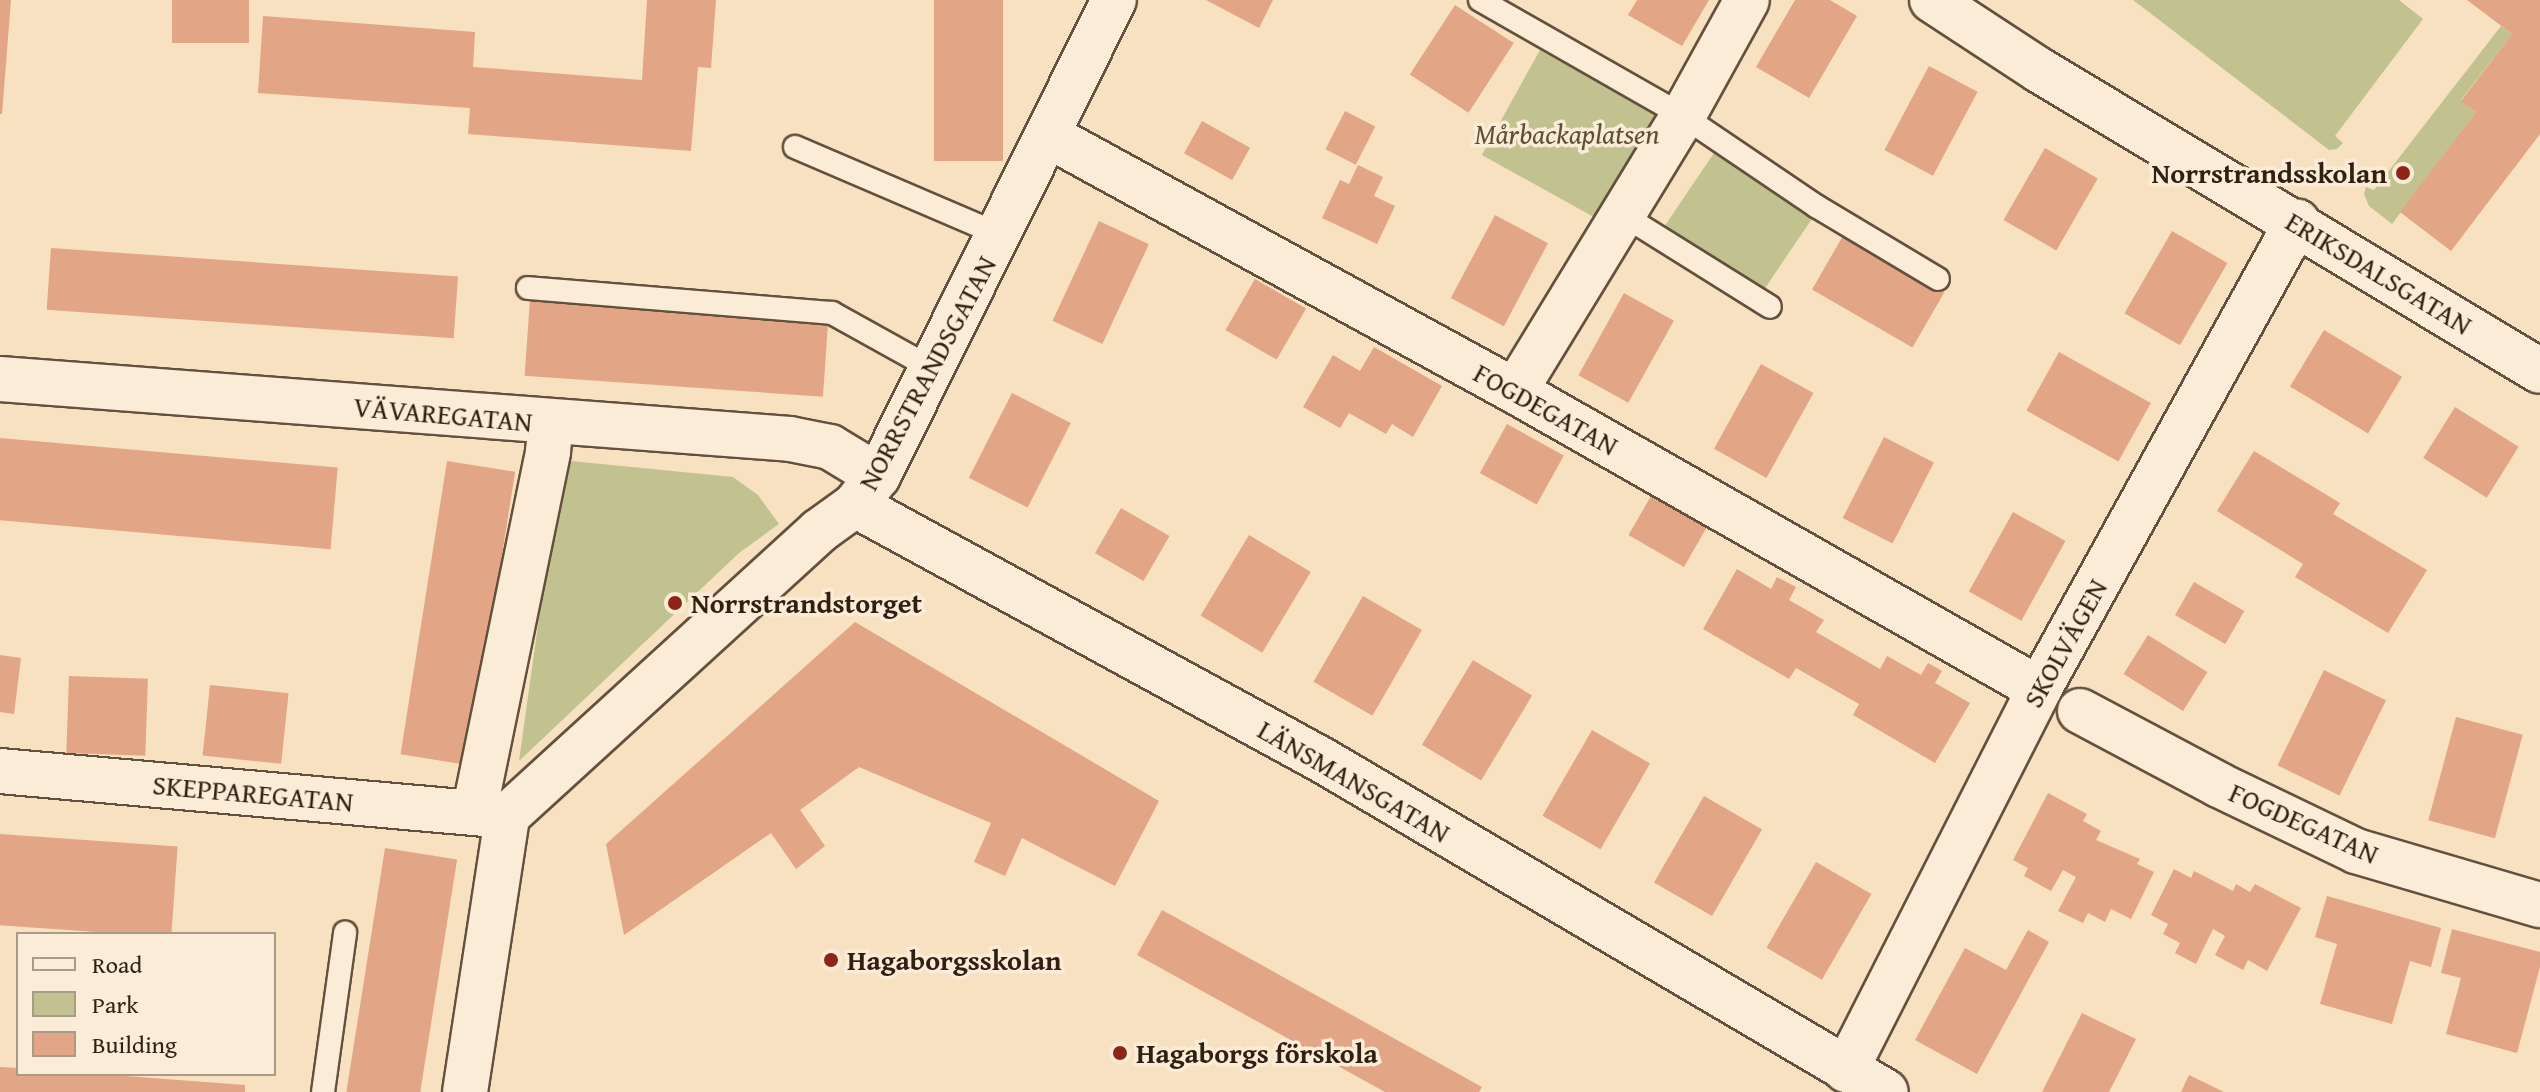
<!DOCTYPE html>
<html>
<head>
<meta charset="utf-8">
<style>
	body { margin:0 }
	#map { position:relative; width:2540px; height:1092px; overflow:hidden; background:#f8e1c0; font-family:"Gentium Book Plus",serif }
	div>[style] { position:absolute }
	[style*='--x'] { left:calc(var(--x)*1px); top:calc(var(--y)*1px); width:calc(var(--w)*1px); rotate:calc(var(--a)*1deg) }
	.green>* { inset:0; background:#c2c290; transform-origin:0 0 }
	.building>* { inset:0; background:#e2a585; transform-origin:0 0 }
	.roads { filter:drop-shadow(2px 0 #63503e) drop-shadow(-2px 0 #63503e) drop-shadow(0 2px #63503e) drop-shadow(0 -2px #63503e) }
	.lane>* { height:22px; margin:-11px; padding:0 11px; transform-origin:11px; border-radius:11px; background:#faecd6 }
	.street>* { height:44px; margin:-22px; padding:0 22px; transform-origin:22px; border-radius:22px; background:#faecd6 }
	.dots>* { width:22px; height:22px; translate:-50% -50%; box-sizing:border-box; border:4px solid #faecd6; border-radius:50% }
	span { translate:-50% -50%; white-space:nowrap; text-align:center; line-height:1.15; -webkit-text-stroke:7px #faecd6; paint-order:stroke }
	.park-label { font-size:28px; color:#5c5038; font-style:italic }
	.poi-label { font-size:28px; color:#311f12; font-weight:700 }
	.right { translate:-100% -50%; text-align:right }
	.left { translate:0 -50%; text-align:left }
	.street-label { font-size:28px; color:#311f12 }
	.legend { position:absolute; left:16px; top:932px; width:260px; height:144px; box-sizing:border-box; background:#faecd6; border:2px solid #aa9a88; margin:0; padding:10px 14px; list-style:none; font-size:24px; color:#311f12 }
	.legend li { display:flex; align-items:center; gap:16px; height:40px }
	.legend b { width:40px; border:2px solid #aa9a88 }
</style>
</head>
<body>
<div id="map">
	<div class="green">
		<div style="clip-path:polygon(2133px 0,2399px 0,2423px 19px,2335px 136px,2343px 143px,2337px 149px,2329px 150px)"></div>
		<div style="clip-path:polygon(2501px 26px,2512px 34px,2461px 100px,2476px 112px,2392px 224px,2369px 206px,2364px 194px,2366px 187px,2374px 190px)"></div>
		<div style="left:1540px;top:50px;width:133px;height:120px;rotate:29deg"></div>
		<div style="left:1718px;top:147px;width:118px;height:98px;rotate:34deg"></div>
		<div style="clip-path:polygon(561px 460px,733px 477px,758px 495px,779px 524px,739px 553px,519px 761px)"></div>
	</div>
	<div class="building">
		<div style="clip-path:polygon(0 0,11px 0,2px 114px,0 114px)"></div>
		<div style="left:172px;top:0;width:77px;height:43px"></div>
		<div style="clip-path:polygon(647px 0,716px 0,711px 68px,698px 67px,691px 151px,468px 134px,470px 108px,258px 93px,263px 16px,475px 32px,473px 67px,642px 80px)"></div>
		<div style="left:934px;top:0;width:69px;height:161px"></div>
		<div style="clip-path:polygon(1206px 0,1273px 0,1259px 28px)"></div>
		<div style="clip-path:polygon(1637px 0,1709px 0,1682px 46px,1628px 15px)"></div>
		<div style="clip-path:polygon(1795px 0,1830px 0,1857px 16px,1809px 98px,1756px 67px)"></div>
		<div style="clip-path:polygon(2467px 0,2540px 0,2540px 134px,2451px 251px,2400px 212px,2476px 112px,2461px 101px,2512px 34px)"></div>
		<div style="left:1455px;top:5px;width:70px;height:83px;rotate:33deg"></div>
		<div style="left:1929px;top:66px;width:55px;height:95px;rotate:28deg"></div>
		<div style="left:1345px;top:111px;width:34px;height:43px;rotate:27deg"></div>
		<div style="left:1202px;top:121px;width:55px;height:37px;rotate:29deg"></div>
		<div style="left:2045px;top:148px;width:61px;height:83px;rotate:30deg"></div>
		<div style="clip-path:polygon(1358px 165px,1383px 177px,1374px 196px,1395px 206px,1377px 244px,1322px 218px,1340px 180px,1349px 184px)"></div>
		<div style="left:1495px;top:215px;width:60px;height:94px;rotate:28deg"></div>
		<div style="left:1099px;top:221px;width:55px;height:110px;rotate:25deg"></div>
		<div style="left:2172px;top:231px;width:64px;height:95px;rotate:30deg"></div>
		<div style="left:1844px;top:234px;width:116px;height:64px;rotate:30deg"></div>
		<div style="left:51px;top:248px;width:408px;height:62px;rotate:4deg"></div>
		<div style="left:1255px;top:279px;width:59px;height:59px;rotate:30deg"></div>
		<div style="left:1624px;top:293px;width:57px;height:94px;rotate:29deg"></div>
		<div style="left:530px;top:299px;width:299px;height:77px;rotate:4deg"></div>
		<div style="left:2324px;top:330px;width:91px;height:66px;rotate:31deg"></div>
		<div style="clip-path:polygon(1374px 347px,1442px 386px,1413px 437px,1392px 424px,1386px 434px,1349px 413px,1340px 428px,1303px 407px,1333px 355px,1360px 371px)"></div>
		<div style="left:2059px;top:352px;width:105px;height:67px;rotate:29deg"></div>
		<div style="left:1761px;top:364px;width:60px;height:97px;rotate:29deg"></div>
		<div style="left:1012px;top:393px;width:66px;height:95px;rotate:27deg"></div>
		<div style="left:2455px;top:407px;width:75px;height:60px;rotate:32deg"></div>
		<div style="left:1507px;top:424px;width:65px;height:56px;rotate:29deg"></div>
		<div style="left:1884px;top:437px;width:56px;height:91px;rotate:27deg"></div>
		<div style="left:0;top:438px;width:339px;height:82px;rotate:5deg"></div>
		<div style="clip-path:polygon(2254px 451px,2340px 503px,2333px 514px,2427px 570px,2388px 633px,2295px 577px,2303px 564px,2217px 511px)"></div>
		<div style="left:447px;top:461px;width:69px;height:297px;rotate:9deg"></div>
		<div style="left:1658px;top:484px;width:64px;height:59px;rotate:30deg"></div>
		<div style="left:1121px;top:508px;width:56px;height:52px;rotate:30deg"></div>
		<div style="left:2013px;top:512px;width:60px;height:91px;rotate:29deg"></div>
		<div style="left:1249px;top:535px;width:72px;height:94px;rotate:31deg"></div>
		<div style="clip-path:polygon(1737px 569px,1771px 589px,1777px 577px,1796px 587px,1789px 600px,1824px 620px,1816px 632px,1880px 669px,1887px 656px,1921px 675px,1928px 663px,1942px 671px,1935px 683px,1970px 703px,1935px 763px,1853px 715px,1859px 704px,1796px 668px,1789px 679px,1703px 629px)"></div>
		<div style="left:2194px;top:582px;width:58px;height:38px;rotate:30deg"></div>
		<div style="left:1363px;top:596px;width:68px;height:99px;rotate:30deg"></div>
		<div style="clip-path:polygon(855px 622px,1159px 801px,1115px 886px,1022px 838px,1005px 876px,974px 862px,991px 823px,859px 767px,800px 810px,825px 846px,796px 869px,771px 833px,624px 935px,606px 844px)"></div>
		<div style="left:2148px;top:635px;width:70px;height:46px;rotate:32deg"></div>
		<div style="clip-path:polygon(0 655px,21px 658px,14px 714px,0 712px)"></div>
		<div style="left:1473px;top:660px;width:69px;height:99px;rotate:31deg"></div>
		<div style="left:2324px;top:670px;width:69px;height:106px;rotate:26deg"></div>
		<div style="left:69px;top:676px;width:79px;height:77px;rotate:2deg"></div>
		<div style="left:210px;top:685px;width:79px;height:71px;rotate:6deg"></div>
		<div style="left:2456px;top:717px;width:69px;height:107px;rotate:15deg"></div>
		<div style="left:1592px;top:730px;width:67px;height:99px;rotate:30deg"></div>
		<div style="clip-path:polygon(2048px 793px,2087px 814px,2083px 821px,2101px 831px,2096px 840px,2140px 859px,2137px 864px,2154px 872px,2131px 919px,2111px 909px,2105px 922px,2088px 913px,2083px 923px,2058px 911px,2076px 877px,2063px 870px,2051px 891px,2024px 876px,2028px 868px,2013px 860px)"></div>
		<div style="left:1704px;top:796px;width:67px;height:100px;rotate:30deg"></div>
		<div style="left:0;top:834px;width:178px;height:91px;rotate:4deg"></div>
		<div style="left:385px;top:848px;width:73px;height:247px;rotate:9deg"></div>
		<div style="left:1816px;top:862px;width:64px;height:99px;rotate:30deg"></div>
		<div style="clip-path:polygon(2174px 869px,2191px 878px,2194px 871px,2233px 891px,2236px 884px,2250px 892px,2255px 884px,2301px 908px,2267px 971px,2248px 960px,2243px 970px,2215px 955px,2225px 936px,2213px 929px,2196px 964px,2175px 953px,2180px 943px,2163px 934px,2168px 924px,2151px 915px)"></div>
		<div style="clip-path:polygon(2327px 896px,2441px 928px,2431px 967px,2410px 961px,2392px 1024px,2320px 1004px,2337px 944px,2315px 937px)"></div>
		<div style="clip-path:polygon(1162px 910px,1482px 1087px,1479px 1092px,1385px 1092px,1137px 955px)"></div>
		<div style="clip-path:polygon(2452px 929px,2540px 952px,2540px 967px,2517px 1053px,2446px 1034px,2461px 978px,2441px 973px)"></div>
		<div style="clip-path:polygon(2028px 930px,2049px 942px,1977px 1074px,1915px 1040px,1965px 948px,2006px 970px)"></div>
		<div style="clip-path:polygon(2082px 1013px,2136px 1039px,2109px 1092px,2042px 1092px)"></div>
		<div style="clip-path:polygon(0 1067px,18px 1068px,18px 1074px,99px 1074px,245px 1085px,245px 1092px,0 1092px)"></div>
		<div style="clip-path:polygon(2189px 1075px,2224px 1092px,2181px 1092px)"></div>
	</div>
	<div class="roads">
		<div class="lane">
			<div style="--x:1480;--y:0;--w:234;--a:29.7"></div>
			<div style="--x:1683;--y:116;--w:161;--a:34.1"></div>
			<div style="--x:1816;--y:206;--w:142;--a:30.9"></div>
			<div style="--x:795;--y:147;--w:223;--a:23.2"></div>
			<div style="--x:1623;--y:215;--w:173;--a:32"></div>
			<div style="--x:528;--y:288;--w:305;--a:4.7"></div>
			<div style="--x:832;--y:313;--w:115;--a:29"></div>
			<div style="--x:323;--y:1092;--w:161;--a:-82.1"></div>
		</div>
		<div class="street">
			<div style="--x:1932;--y:0;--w:128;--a:33.2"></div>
			<div style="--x:2039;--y:70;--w:584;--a:31"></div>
			<div style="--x:1049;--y:136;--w:531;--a:28.69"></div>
			<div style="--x:1515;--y:391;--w:603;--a:29.63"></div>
			<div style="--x:0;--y:379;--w:792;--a:4.34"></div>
			<div style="--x:790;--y:439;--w:41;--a:11.3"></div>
			<div style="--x:830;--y:447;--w:56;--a:31.1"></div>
			<div style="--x:1515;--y:391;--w:322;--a:-58.6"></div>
			<div style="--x:1683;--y:116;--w:132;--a:-61.1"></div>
			<div style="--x:855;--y:505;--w:532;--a:28.64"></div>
			<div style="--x:1322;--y:760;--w:654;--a:30.48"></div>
			<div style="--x:2080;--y:711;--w:157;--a:28"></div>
			<div style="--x:2219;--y:785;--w:152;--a:25.7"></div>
			<div style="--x:2356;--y:851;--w:192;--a:16.4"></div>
			<div style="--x:0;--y:771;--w:509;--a:5.07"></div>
			<div style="--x:474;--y:813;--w:369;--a:-78.4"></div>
			<div style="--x:548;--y:451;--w:28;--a:-84"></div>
			<div style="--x:1846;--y:1070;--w:427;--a:-63.1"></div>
			<div style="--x:2039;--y:689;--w:534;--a:-61.08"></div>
			<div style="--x:465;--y:1092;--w:279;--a:-81.3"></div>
			<div style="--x:507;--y:816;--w:423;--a:-42.4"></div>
			<div style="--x:819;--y:531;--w:44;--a:-35.8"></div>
			<div style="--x:855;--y:505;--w:37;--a:-52"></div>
			<div style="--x:878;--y:476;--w:531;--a:-63.63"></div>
		</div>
	</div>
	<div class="dots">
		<div style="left:2403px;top:173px;background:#8f2418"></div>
		<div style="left:675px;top:603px;background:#8f2418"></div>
		<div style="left:831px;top:960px;background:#8f2418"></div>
		<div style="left:1120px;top:1053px;background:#8f2418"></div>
	</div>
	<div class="park-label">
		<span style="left:1567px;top:134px">Mårbackaplatsen</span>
	</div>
	<div class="poi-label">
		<span class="right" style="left:2387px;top:173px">Norrstrandsskolan</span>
		<span class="left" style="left:691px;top:603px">Norrstrandstorget</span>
		<span class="left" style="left:847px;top:960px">Hagaborgsskolan</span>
		<span class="left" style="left:1136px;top:1053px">Hagaborgs förskola</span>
	</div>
	<div class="street-label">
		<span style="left:2379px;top:273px;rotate:31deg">ERIKSDALSGATAN</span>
		<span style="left:927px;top:373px;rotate:-62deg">NORRSTRANDSGATAN</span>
		<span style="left:1546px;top:409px;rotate:29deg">FOGDEGATAN</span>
		<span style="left:443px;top:414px;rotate:5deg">VÄVAREGATAN</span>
		<span style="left:2065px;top:643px;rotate:-61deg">SKOLVÄGEN</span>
		<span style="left:1354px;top:781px;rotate:30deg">LÄNSMANSGATAN</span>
		<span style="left:253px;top:793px;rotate:5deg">SKEPPAREGATAN</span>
		<span style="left:2304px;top:823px;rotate:24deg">FOGDEGATAN</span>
	</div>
	<ul class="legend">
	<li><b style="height:10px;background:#faecd6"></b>Road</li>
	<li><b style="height:22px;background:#c2c290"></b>Park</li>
	<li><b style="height:22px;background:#e2a585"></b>Building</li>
	</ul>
</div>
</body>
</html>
